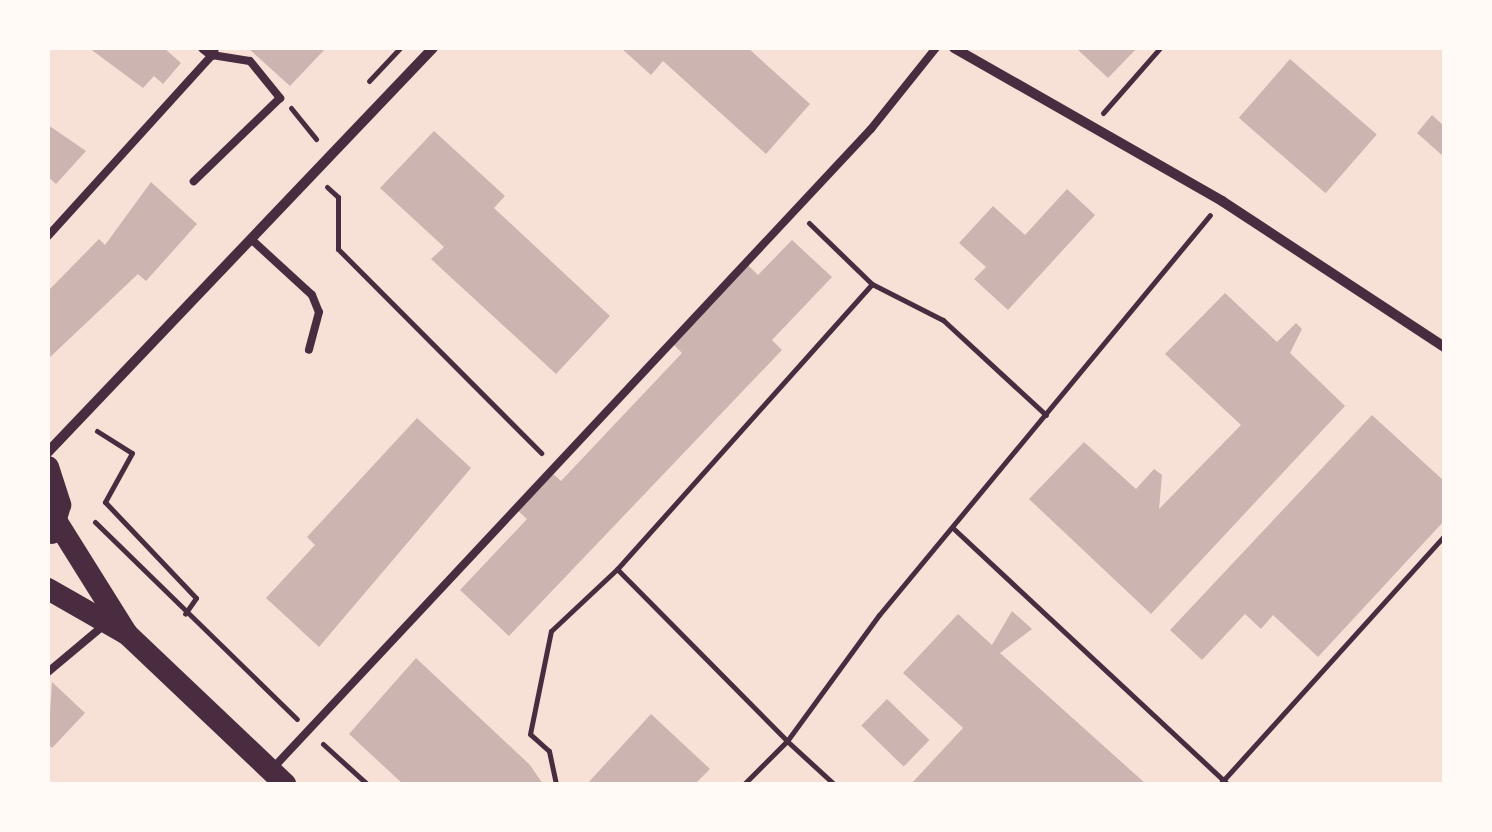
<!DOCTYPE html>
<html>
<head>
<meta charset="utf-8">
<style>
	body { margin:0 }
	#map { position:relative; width:1492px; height:832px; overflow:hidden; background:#f7e1d7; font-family:Cabin,sans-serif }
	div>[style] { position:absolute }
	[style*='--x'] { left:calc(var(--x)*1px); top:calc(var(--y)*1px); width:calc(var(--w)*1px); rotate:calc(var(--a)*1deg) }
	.building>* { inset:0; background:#ccb4b1; transform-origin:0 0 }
	.path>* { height:5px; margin:-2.5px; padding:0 2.5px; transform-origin:2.5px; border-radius:2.5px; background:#4a2c40 }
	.service>* { height:8px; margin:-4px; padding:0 4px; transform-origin:4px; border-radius:4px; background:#4a2c40 }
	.minor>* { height:10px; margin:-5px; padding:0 5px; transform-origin:5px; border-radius:5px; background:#4a2c40 }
	.primary>* { height:22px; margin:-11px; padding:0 11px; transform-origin:11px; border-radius:11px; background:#4a2c40 }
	span { translate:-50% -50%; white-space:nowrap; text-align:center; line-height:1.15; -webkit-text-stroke:8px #fffaf5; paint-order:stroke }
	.frame { position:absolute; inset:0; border:50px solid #fffaf5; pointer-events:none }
</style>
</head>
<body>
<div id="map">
	<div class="building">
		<div style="clip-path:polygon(89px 48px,164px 48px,181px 63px,163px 84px,154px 76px,143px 88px)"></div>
		<div style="clip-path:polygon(248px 48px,326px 48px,290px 86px)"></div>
		<div style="clip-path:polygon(621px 48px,748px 48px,810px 104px,766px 154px,663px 61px,651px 75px)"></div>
		<div style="clip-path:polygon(1076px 48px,1137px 48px,1108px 78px)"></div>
		<div style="left:1290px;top:59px;width:115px;height:78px;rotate:41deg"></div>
		<div style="clip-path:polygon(1432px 115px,1444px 126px,1444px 157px,1417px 133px)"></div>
		<div style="clip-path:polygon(48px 125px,86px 151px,56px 184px,48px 177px)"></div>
		<div style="clip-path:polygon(434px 131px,505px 196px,494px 208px,610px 316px,556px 374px,431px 259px,444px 247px,380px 188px)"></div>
		<div style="clip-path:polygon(151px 182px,197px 224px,146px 281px,138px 274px,48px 359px,48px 291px,99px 239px,105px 245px)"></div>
		<div style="clip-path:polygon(1067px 189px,1095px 215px,1008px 310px,974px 279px,986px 267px,959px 243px,993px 206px,1025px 235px)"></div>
		<div style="clip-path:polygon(792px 240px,832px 277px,772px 340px,782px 350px,509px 636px,460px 590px,527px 519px,516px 509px,551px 472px,561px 481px,682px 353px,671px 342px,746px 263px,758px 275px)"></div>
		<div style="clip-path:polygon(1225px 293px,1277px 342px,1296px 323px,1302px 329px,1290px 353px,1345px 406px,1151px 614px,1029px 499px,1084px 442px,1136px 489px,1154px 469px,1162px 475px,1159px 509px,1241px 425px,1165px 354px)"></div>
		<div style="clip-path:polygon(1372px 415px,1444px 481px,1444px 521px,1318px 657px,1273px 615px,1261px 629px,1245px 614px,1202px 660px,1170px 630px)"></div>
		<div style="clip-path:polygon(417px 418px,471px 468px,319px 647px,266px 598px,315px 545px,307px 537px)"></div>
		<div style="clip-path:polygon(1012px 611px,1032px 629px,1000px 653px,1146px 784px,911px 784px,963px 728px,903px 673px,958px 614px,992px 645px)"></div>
		<div style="clip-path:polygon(416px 658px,530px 765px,543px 784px,403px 784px,349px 734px)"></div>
		<div style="clip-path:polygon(52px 682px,85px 713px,52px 748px,48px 744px)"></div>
		<div style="left:887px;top:699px;width:59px;height:37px;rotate:44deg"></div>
		<div style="clip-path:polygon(651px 714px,710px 769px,695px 784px,587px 784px)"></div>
	</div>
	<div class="path">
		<div style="--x:369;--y:81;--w:45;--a:-46.8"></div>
		<div style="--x:291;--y:108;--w:40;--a:51"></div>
		<div style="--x:1103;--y:113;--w:86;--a:-48.8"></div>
		<div style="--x:327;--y:187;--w:15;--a:42"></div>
		<div style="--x:338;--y:197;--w:52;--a:90"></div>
		<div style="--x:338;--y:249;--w:288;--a:45.1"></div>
		<div style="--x:809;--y:223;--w:88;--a:44.1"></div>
		<div style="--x:872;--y:284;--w:80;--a:26.9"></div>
		<div style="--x:943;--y:320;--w:140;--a:42.7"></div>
		<div style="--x:872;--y:284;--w:382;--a:131.8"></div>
		<div style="--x:617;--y:569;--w:242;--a:45.3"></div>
		<div style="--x:787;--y:741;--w:156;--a:-53.9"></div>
		<div style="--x:879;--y:615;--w:519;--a:-50.39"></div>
		<div style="--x:97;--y:431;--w:41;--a:32.2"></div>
		<div style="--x:132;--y:453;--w:56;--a:118.9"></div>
		<div style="--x:105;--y:502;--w:132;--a:46.5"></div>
		<div style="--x:196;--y:598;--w:19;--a:125"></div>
		<div style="--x:95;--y:522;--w:282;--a:44.3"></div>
		<div style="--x:954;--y:529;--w:374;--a:43"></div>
		<div style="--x:323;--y:744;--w:59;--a:42.3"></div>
		<div style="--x:556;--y:784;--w:34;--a:-102"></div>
		<div style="--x:549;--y:751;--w:25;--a:-138"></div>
		<div style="--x:530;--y:734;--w:105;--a:-78.5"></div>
		<div style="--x:551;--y:631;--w:91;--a:-43.2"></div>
		<div style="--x:744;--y:784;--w:61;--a:-45"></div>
		<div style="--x:787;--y:741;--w:64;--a:42.5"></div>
		<div style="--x:1220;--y:784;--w:334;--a:-47.9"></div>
	</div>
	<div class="service">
		<div style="--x:48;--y:236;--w:244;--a:-47.8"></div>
		<div style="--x:212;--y:55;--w:38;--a:9"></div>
		<div style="--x:250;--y:61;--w:48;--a:51"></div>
		<div style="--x:280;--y:98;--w:120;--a:136"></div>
		<div style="--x:252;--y:240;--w:81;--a:42.5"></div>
		<div style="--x:312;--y:295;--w:18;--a:68"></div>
		<div style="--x:319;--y:312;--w:39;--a:105"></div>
		<div style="--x:48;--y:672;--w:73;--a:-40"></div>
		<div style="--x:274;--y:767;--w:874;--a:-46.9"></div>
		<div style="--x:871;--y:129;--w:104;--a:-51.3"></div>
	</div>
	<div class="minor">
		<div style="--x:203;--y:48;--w:11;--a:38"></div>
		<div style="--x:212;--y:55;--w:7;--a:-74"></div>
		<div style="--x:954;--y:48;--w:309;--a:29.7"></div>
		<div style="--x:1222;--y:201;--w:266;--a:33.3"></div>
		<div style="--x:48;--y:452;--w:558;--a:-46.38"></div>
	</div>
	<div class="primary">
		<div style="--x:48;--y:467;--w:40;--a:72"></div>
		<div style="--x:60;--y:505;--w:29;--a:106"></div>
		<div style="--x:57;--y:522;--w:132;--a:58"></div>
		<div style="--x:127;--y:634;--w:218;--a:43.5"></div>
		<div style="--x:48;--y:589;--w:91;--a:29.7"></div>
	</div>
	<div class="frame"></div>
</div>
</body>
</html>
